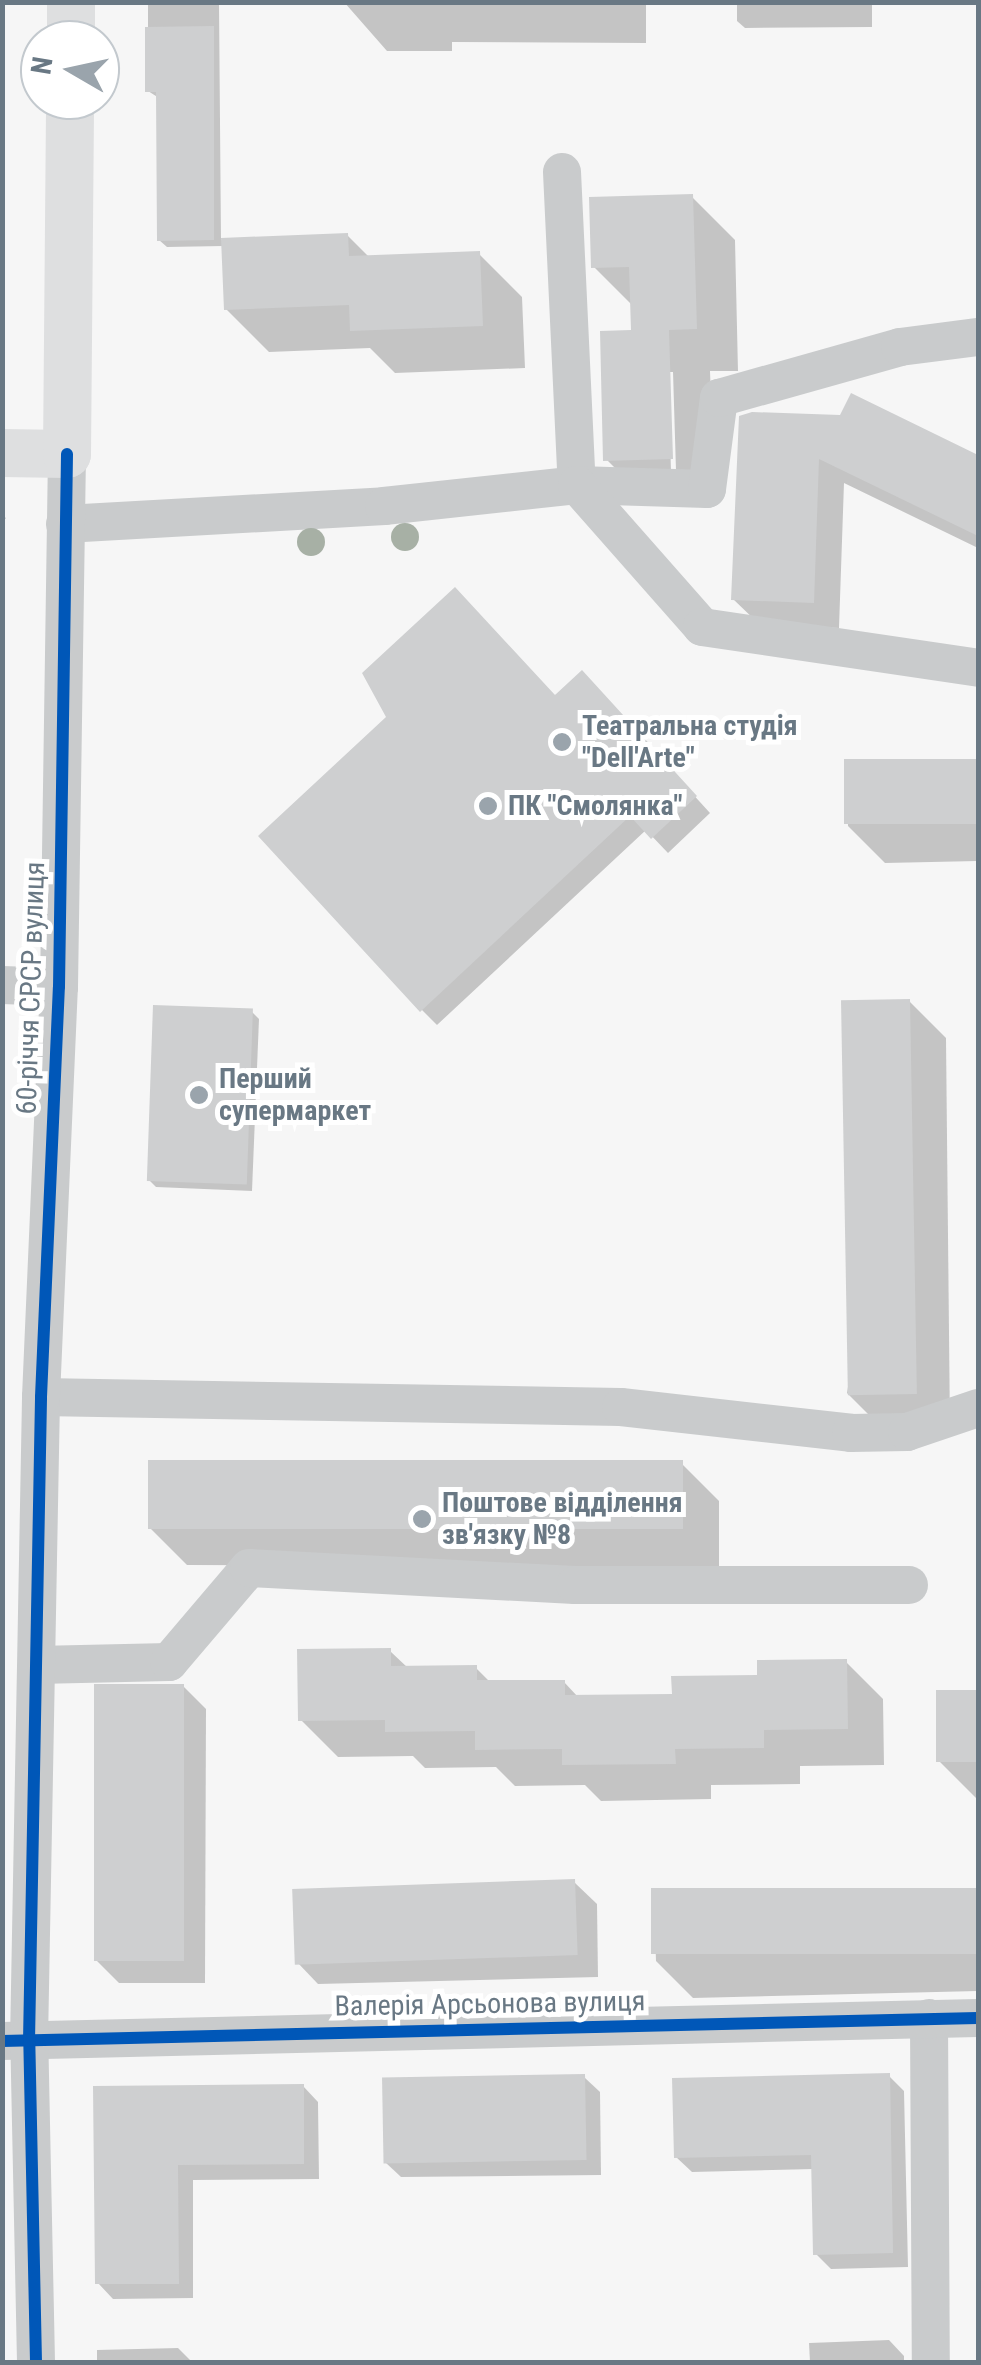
<!DOCTYPE html>
<html>
<head>
<meta charset="utf-8">
<style>
	body { margin:0 }
	#map { position:relative; width:981px; height:2365px; overflow:hidden; background:#f6f6f6; font-family:"Roboto Condensed",sans-serif }
	div>[style] { position:absolute }
	[style*='--x'] { left:calc(var(--x)*1px); top:calc(var(--y)*1px); width:calc(var(--w)*1px); rotate:calc(var(--a)*1deg) }
	.shadow>* { inset:0; background:#0003; transform-origin:0 0 }
	.building>* { inset:0; background:#cecfd0; transform-origin:0 0 }
	.minor>* { height:38px; margin:-19px; padding:0 19px; transform-origin:19px; border-radius:19px; background:#c9cbcc }
	.major>* { height:48px; margin:-24px; padding:0 24px; transform-origin:24px; border-radius:24px; background:#dedfe0 }
	.cycleway>* { height:12px; margin:-6px; padding:0 6px; transform-origin:6px; border-radius:6px; background:#0057b8 }
	.trees>* { width:28px; height:28px; margin:-14px; border-radius:50%; background:#a7b0a5 }
	.dots>* { width:28px; height:28px; translate:-50% -50%; box-sizing:border-box; border:5px solid #fff; border-radius:50% }
	span { translate:-50% -50%; white-space:nowrap; text-align:center; line-height:1.15; -webkit-text-stroke:10px #fff; paint-order:stroke }
	.poi-label { font-size:28px; color:#697884; font-weight:700 }
	.left { translate:0 -50%; text-align:left }
	.street-label { font-size:28px; color:#697884 }
	.frame { position:absolute; inset:0; border:5px solid #697884; pointer-events:none }
	.north { position:absolute; left:20px; top:20px; width:100px; height:100px; box-sizing:border-box; background:#fff; border:2px solid #c3c9ce; border-radius:50%; rotate:279deg; font-size:28px; font-weight:700; line-height:40px; text-align:center; color:#697884 }
	.north::after { content:''; display:block; margin:auto; width:35px; height:45px; background:#9aa4ac; clip-path:polygon(50% 0,100% 100%,50% 72%,0 100%) }
</style>
</head>
<body>
<div id="map">
	<div class="shadow">
		<div style="clip-path:polygon(148px 2px,219px 2px,221px 240px,347px 235px,370px 258px,479px 254px,522px 297px,525px 368px,395px 373px,370px 348px,269px 352px,226px 309px,224px 246px,167px 247px,159px 240px,159px 98px,148px 91px)"></div>
		<div style="clip-path:polygon(344px 2px,646px 2px,646px 43px,452px 42px,452px 51px,387px 51px)"></div>
		<div style="clip-path:polygon(737px 2px,872px 2px,872px 27px,745px 28px,737px 21px)"></div>
		<div style="clip-path:polygon(evenodd,692px 197px,735px 240px,738px 371px,710px 371px,715px 500px,649px 502px,606px 459px,634px 332px,633px 306px,594px 267px,692px 197px,668px 372px,673px 372px,676px 471px,671px 471px,668px 372px)"></div>
		<div style="clip-path:polygon(852px 397px,978px 458px,978px 548px,844px 483px,839px 628px,760px 625px,733px 599px)"></div>
		<div style="left:2px;top:515px;width:5px;height:221px;rotate:37deg"></div>
		<div style="clip-path:polygon(597px 689px,710px 813px,668px 853px,646px 830px,437px 1025px,422px 1010px,389px 718px)"></div>
		<div style="clip-path:polygon(978px 761px,978px 861px,885px 863px,848px 826px,846px 764px)"></div>
		<div style="clip-path:polygon(909px 1001px,946px 1038px,950px 1430px,884px 1430px,847px 1393px)"></div>
		<div style="clip-path:polygon(252px 1012px,259px 1019px,252px 1191px,156px 1187px,149px 1180px)"></div>
		<div style="clip-path:polygon(682px 1464px,719px 1501px,719px 1567px,187px 1565px,150px 1528px)"></div>
		<div style="clip-path:polygon(977px 1505px,978px 1505px,978px 1572px,976px 1570px)"></div>
		<div style="clip-path:polygon(390px 1651px,408px 1668px,476px 1668px,491px 1683px,564px 1682px,579px 1698px,674px 1696px,846px 1662px,883px 1699px,884px 1765px,800px 1766px,800px 1784px,711px 1785px,711px 1799px,601px 1801px,585px 1785px,515px 1786px,496px 1767px,425px 1768px,413px 1756px,338px 1757px,301px 1720px)"></div>
		<div style="clip-path:polygon(183px 1686px,206px 1709px,205px 1983px,119px 1983px,96px 1960px)"></div>
		<div style="clip-path:polygon(978px 1693px,978px 1799px,977px 1799px,940px 1762px,938px 1694px)"></div>
		<div style="clip-path:polygon(574px 1882px,597px 1904px,598px 1977px,318px 1984px,296px 1961px)"></div>
		<div style="clip-path:polygon(978px 1891px,978px 1991px,693px 1998px,656px 1961px,654px 1900px)"></div>
		<div style="clip-path:polygon(889px 2076px,904px 2091px,908px 2267px,831px 2269px,815px 2253px,814px 2169px,692px 2172px,676px 2157px)"></div>
		<div style="clip-path:polygon(584px 2077px,600px 2092px,601px 2175px,401px 2177px,385px 2162px)"></div>
		<div style="clip-path:polygon(303px 2086px,318px 2102px,319px 2179px,193px 2180px,193px 2298px,113px 2299px,98px 2283px,96px 2088px)"></div>
		<div style="clip-path:polygon(889px 2340px,904px 2356px,904px 2362px,810px 2362px,809px 2343px)"></div>
		<div style="clip-path:polygon(178px 2348px,192px 2362px,97px 2362px,97px 2350px)"></div>
	</div>
	<div class="building">
		<div style="clip-path:polygon(214px 26px,214px 240px,157px 241px,156px 92px,145px 92px,145px 27px)"></div>
		<div style="clip-path:polygon(693px 194px,697px 329px,669px 330px,673px 459px,603px 461px,600px 331px,631px 330px,629px 267px,591px 268px,589px 197px)"></div>
		<div style="clip-path:polygon(348px 233px,349px 256px,480px 251px,483px 326px,350px 331px,349px 305px,224px 310px,221px 238px)"></div>
		<div style="clip-path:polygon(851px 393px,978px 455px,978px 536px,819px 459px,814px 603px,731px 600px,739px 416px,752px 412px,840px 415px)"></div>
		<div style="clip-path:polygon(455px 587px,555px 695px,582px 670px,697px 796px,651px 839px,630px 816px,420px 1012px,258px 836px,386px 717px,362px 673px)"></div>
		<div style="left:978px;top:759px;width:65px;height:134px;rotate:90deg"></div>
		<div style="left:910px;top:999px;width:395px;height:69px;rotate:89deg"></div>
		<div style="left:153px;top:1005px;width:100px;height:176px;rotate:2deg"></div>
		<div style="left:148px;top:1460px;width:535px;height:69px"></div>
		<div style="clip-path:polygon(391px 1648px,391px 1666px,477px 1665px,477px 1680px,565px 1680px,565px 1695px,672px 1694px,671px 1676px,757px 1675px,757px 1660px,847px 1659px,848px 1729px,764px 1730px,764px 1748px,675px 1749px,676px 1764px,562px 1765px,562px 1749px,475px 1750px,475px 1731px,385px 1732px,385px 1720px,298px 1721px,297px 1649px)"></div>
		<div style="left:184px;top:1684px;width:277px;height:90px;rotate:90deg"></div>
		<div style="left:978px;top:1690px;width:72px;height:42px;rotate:90deg"></div>
		<div style="left:575px;top:1879px;width:76px;height:283px;rotate:88deg"></div>
		<div style="left:978px;top:1888px;width:66px;height:327px;rotate:90deg"></div>
		<div style="clip-path:polygon(890px 2073px,893px 2253px,813px 2255px,811px 2155px,674px 2158px,672px 2078px)"></div>
		<div style="left:585px;top:2074px;width:86px;height:203px;rotate:89deg"></div>
		<div style="clip-path:polygon(304px 2084px,304px 2164px,178px 2165px,179px 2284px,95px 2284px,93px 2086px)"></div>
	</div>
	<div class="minor">
		<div style="--x:562;--y:172;--w:313;--a:87.3"></div>
		<div style="--x:577;--y:485;--w:130;--a:1.8"></div>
		<div style="--x:707;--y:489;--w:92;--a:-82.5"></div>
		<div style="--x:719;--y:398;--w:188;--a:-15.7"></div>
		<div style="--x:900;--y:347;--w:79;--a:-7.3"></div>
		<div style="--x:65;--y:524;--w:320;--a:-3.2"></div>
		<div style="--x:384;--y:506;--w:194;--a:-6.2"></div>
		<div style="--x:577;--y:485;--w:189;--a:48.6"></div>
		<div style="--x:702;--y:627;--w:279;--a:8.4"></div>
		<div style="--x:2;--y:985;--w:57;--a:2"></div>
		<div style="--x:41;--y:1397;--w:580;--a:0.99"></div>
		<div style="--x:621;--y:1407;--w:231;--a:6.4"></div>
		<div style="--x:851;--y:1433;--w:56;--a:-1"></div>
		<div style="--x:907;--y:1432;--w:75;--a:-18.7"></div>
		<div style="--x:37;--y:1665;--w:132;--a:-1.3"></div>
		<div style="--x:169;--y:1662;--w:123;--a:-49.6"></div>
		<div style="--x:249;--y:1568;--w:326;--a:3"></div>
		<div style="--x:575;--y:1585;--w:334;--a:0"></div>
		<div style="--x:929;--y:2018;--w:344;--a:89.7"></div>
		<div style="--x:2;--y:2041;--w:976;--a:-1.35"></div>
		<div style="--x:36;--y:2362;--w:321;--a:-91.2"></div>
		<div style="--x:29;--y:2041;--w:644;--a:-88.93"></div>
		<div style="--x:41;--y:1397;--w:410;--a:-87.5"></div>
		<div style="--x:59;--y:987;--w:533;--a:-89.14"></div>
	</div>
	<div class="major">
		<div style="--x:71;--y:40;--w:38;--a:-90"></div>
		<div style="--x:2;--y:453;--w:65;--a:0.9"></div>
		<div style="--x:67;--y:454;--w:354;--a:-89.5"></div>
	</div>
	<div class="cycleway">
		<div style="--x:2;--y:2041;--w:976;--a:-1.35"></div>
		<div style="--x:36;--y:2362;--w:321;--a:-91.2"></div>
		<div style="--x:29;--y:2041;--w:644;--a:-88.93"></div>
		<div style="--x:41;--y:1397;--w:410;--a:-87.5"></div>
		<div style="--x:59;--y:987;--w:533;--a:-89.14"></div>
	</div>
	<div class="trees">
		<div style="left:405px;top:537px"></div>
		<div style="left:311px;top:542px"></div>
	</div>
	<div class="dots">
		<div style="left:562px;top:742px;background:#9aa4ac"></div>
		<div style="left:488px;top:806px;background:#9aa4ac"></div>
		<div style="left:199px;top:1095px;background:#9aa4ac"></div>
		<div style="left:422px;top:1519px;background:#9aa4ac"></div>
	</div>
	<div class="poi-label">
		<span class="left" style="left:582px;top:742px">Театральна студiя<br>"Dell'Arte"</span>
		<span class="left" style="left:508px;top:806px">ПК "Смолянка"</span>
		<span class="left" style="left:219px;top:1095px">Перший<br>супермаркет</span>
		<span class="left" style="left:442px;top:1519px">Поштове відділення<br>зв'язку №8</span>
	</div>
	<div class="street-label">
		<span style="left:31px;top:988px;rotate:-88deg">60-річчя СРСР вулиця</span>
		<span style="left:490px;top:2004px;rotate:-1deg">Валерія Арсьонова вулиця</span>
	</div>
	<div class="frame"></div>
	<div class="north">N</div>
</div>
</body>
</html>
